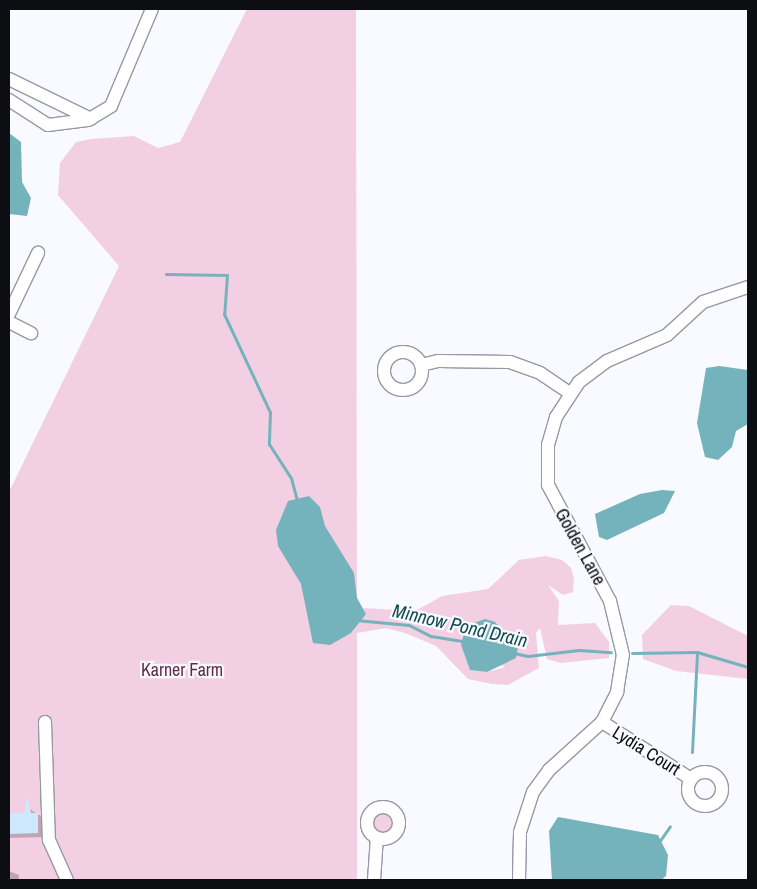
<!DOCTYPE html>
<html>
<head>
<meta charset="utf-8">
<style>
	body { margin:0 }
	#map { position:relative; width:757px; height:889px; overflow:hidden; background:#f9faff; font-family:"Archivo Narrow",sans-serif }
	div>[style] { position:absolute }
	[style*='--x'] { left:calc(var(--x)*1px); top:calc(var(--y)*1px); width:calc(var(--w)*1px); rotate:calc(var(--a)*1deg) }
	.green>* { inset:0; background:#f3cfe3 }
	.round { border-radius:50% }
	.water>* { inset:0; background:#74b3bc }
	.shadow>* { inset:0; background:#0003 }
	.stream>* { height:3px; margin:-1.5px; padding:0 1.5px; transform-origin:1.5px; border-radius:1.5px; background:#74b3bc }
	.building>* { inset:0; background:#cee9fd }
	.roads { filter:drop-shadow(1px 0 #9699a4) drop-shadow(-1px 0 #9699a4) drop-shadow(0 1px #9699a4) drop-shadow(0 -1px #9699a4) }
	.minor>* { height:12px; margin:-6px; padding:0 6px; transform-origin:6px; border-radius:6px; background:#fff }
	.minor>.ring { margin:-6px; padding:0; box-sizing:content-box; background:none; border:12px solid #fff; border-radius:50% }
	span { translate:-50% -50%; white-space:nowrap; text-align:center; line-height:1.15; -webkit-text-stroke:4.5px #f9faff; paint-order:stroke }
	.street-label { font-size:18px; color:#0d0e11 }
	.park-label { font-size:18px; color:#622a4e }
	.water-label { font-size:19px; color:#124a51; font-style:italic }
	.frame { position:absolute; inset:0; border:10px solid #0d0e11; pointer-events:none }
</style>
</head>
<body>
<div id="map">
	<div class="green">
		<div style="clip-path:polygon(evenodd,247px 9px,356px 9px,357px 624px,366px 614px,363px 608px,415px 611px,442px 596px,488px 589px,519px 560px,546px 556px,562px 560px,571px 568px,574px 579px,573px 592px,563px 595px,548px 585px,559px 601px,558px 625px,595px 623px,609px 642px,609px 658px,561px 663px,547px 659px,540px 628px,536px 633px,539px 668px,508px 685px,492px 684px,468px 679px,436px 646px,405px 633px,386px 628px,357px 633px,357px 880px,9px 880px,9px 492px,119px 266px,58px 195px,60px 163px,76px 142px,91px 139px,134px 136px,158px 148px,180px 142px,247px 9px,461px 645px,505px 667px,487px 672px,470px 670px,461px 645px)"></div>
		<div style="clip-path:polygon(671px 605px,689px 606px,748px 636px,748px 679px,676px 671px,643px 659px,642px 635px)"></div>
		<div class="round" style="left:373px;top:813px;width:20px;height:20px"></div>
	</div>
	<div class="water">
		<div style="clip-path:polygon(9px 133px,21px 142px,22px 182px,31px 198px,27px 216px,9px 214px)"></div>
		<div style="clip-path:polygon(719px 366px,748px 370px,748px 424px,736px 431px,732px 447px,718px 460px,705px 457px,697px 423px,706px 368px)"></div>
		<div style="clip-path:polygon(662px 490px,675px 491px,664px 513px,607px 540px,599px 537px,595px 514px,640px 494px)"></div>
		<div style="clip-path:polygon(309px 496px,320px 507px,325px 526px,354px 573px,357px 598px,366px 614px,351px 633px,330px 645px,313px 643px,301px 584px,278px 546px,276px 530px,288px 501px)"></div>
		<div style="clip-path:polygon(485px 619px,495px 622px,518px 646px,516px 658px,487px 672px,470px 670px,461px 645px,466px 626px)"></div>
		<div style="clip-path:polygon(558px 817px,658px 835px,668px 855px,666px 876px,661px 880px,552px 880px,549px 831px)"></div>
	</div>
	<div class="shadow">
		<div style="clip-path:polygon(26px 807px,46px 819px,46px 837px,9px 838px,9px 815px,25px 814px)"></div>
		<div style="clip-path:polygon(9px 871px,19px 875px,19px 880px,9px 880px)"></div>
	</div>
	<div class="stream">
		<div style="--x:166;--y:274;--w:61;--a:0.9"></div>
		<div style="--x:227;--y:275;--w:39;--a:94"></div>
		<div style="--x:224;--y:314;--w:108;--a:64.9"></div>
		<div style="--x:270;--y:412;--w:32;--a:92"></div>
		<div style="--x:269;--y:444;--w:40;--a:57.1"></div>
		<div style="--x:291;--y:478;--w:24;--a:75"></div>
		<div style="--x:356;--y:620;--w:53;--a:5.4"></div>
		<div style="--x:409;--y:625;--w:25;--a:27"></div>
		<div style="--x:431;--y:636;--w:33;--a:9"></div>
		<div style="--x:514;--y:653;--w:14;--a:12"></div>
		<div style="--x:528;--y:656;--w:51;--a:-6.7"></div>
		<div style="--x:579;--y:650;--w:32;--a:4"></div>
		<div style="--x:632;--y:653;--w:65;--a:-0.9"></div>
		<div style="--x:697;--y:652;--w:53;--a:16.4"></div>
		<div style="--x:692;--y:752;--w:100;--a:-87.1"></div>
		<div style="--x:659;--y:842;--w:19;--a:-55"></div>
	</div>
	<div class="building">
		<div style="clip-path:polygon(27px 796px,31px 813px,38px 813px,38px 833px,9px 834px,9px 813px,24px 813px)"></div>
	</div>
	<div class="roads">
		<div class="minor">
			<div style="--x:9;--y:79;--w:91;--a:26"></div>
			<div style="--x:9;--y:100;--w:46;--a:32.7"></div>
			<div style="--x:48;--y:125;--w:40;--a:-7.1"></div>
			<div style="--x:88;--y:120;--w:27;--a:-31"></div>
			<div style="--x:111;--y:106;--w:105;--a:-67.1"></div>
			<div style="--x:9;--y:314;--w:68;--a:-64.6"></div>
			<div style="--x:9;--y:322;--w:25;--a:27"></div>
			<div class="ring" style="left:384px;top:352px;width:26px;height:26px"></div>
			<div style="--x:421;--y:365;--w:18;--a:-13"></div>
			<div style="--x:439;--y:361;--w:71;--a:0.8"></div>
			<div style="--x:510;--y:362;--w:32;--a:20"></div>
			<div style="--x:540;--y:373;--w:36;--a:34"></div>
			<div style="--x:45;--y:722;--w:118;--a:88.1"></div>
			<div style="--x:49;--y:840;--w:44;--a:65.8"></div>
			<div style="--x:602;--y:722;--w:106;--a:32.6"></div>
			<div class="ring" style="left:688px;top:772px;width:22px;height:22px"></div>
			<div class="ring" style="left:367px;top:807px;width:20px;height:20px"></div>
			<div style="--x:374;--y:880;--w:39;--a:-86"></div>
			<div style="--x:519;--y:880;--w:48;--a:-88.8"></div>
			<div style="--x:520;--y:832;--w:42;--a:-72"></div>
			<div style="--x:533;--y:792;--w:27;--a:-54"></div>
			<div style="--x:549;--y:770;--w:72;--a:-42.2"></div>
			<div style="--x:602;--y:722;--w:34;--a:-63"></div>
			<div style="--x:617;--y:692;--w:37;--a:-81"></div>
			<div style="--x:623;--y:655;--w:56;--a:-103.5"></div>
			<div style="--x:610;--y:601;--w:132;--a:-118.1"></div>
			<div style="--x:548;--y:485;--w:40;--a:-90"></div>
			<div style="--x:548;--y:445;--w:29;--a:-74"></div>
			<div style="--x:556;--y:417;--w:42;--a:-56.7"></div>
			<div style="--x:579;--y:382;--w:35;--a:-37"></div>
			<div style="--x:607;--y:361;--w:65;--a:-23.4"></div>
			<div style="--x:667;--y:335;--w:49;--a:-42.5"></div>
			<div style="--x:703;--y:302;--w:47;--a:-18.4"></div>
		</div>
	</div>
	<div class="street-label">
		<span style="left:580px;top:547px;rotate:61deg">Golden Lane</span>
		<span style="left:646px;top:751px;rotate:32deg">Lydia Court</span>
	</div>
	<div class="park-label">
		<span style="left:182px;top:670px">Karner Farm</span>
	</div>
	<div class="water-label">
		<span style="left:460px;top:626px;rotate:13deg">Minnow Pond Drain</span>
	</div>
	<div class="frame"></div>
</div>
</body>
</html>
